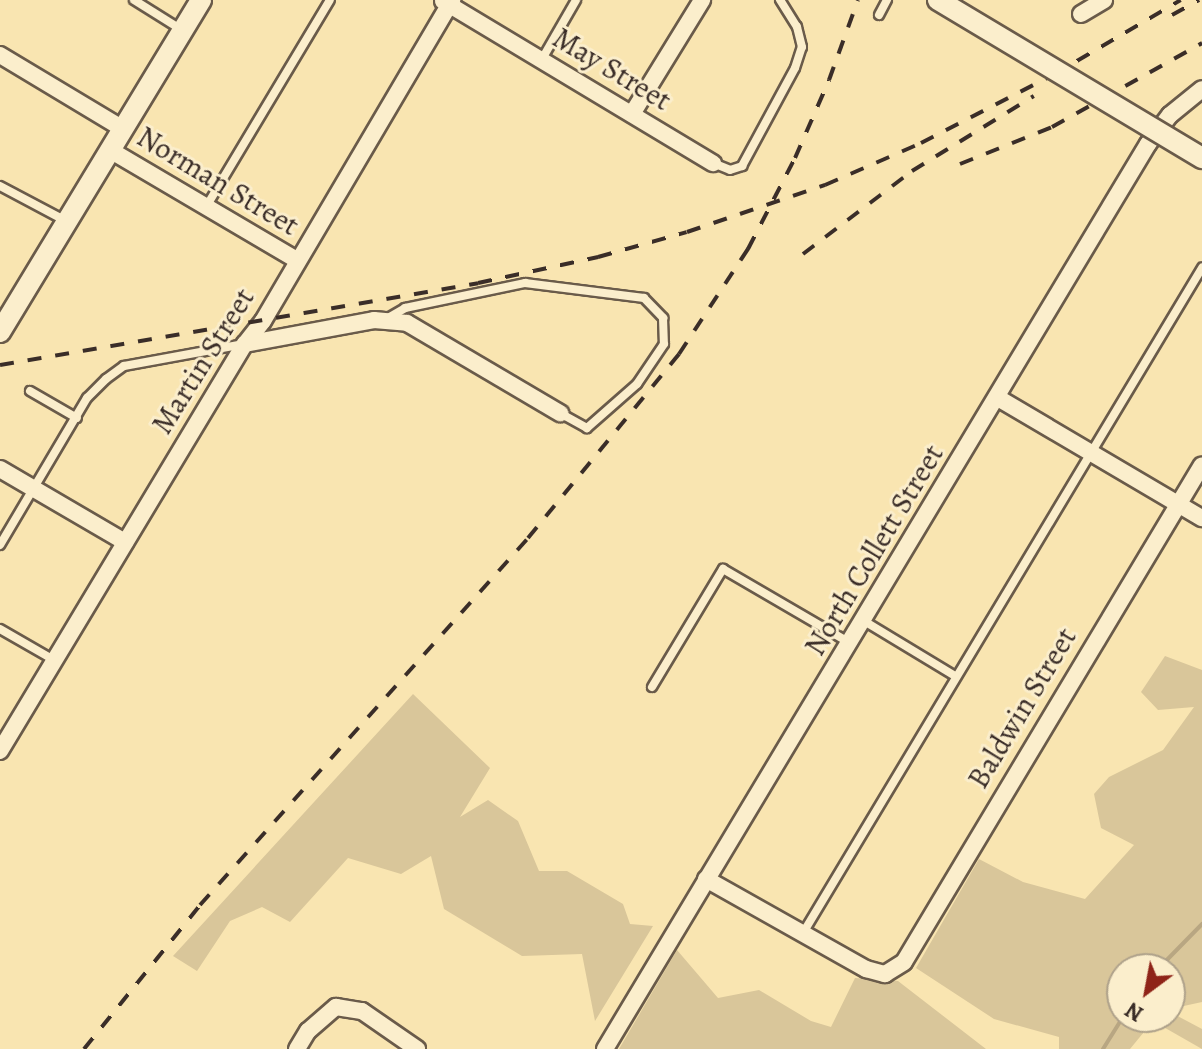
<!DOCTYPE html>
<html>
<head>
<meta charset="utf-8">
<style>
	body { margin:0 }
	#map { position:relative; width:1202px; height:1049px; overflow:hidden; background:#f9e5b1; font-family:Alegreya,serif }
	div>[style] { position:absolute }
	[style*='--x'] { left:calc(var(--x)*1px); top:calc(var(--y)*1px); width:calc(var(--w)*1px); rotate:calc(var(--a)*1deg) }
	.green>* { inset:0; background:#d9c69a }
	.stream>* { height:4px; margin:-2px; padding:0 2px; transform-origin:2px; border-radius:2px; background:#b8a682 }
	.roads { filter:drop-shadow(2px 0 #6a5b4a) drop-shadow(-2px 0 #6a5b4a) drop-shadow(0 2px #6a5b4a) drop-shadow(0 -2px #6a5b4a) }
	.service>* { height:8px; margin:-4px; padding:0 4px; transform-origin:4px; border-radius:4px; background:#fbeecc }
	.minor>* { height:16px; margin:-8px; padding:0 8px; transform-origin:8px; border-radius:8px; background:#fbeecc }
	.tertiary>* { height:20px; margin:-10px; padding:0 10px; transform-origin:10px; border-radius:10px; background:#fbeecc }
	.rail>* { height:4px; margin-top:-2px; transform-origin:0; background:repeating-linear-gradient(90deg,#3a2d28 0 14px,transparent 0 28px) }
	.bridges { filter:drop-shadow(2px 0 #6a5b4a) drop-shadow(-2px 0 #6a5b4a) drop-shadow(0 2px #6a5b4a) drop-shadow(0 -2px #6a5b4a) }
	.tertiary-bridge>* { height:20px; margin:-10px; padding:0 10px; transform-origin:10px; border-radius:10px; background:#fbeecc }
	span { translate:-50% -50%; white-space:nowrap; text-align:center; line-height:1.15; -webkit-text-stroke:6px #fbeecc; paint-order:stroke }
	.street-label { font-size:30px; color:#3a2d28 }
	.north { position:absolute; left:1106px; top:953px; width:80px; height:80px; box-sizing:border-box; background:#fbeecc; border:2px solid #aea18a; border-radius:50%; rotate:212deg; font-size:22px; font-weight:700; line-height:32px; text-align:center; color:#3a2d28 }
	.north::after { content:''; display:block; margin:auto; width:28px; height:36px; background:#8f2418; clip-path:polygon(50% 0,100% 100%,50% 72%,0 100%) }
</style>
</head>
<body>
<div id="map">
	<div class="green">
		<div style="clip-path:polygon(1165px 656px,1202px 670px,1202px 1002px,1170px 1009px,1170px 969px,1122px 969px,1122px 1017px,1170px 1017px,1170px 1012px,1202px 1029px,1202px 1049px,1153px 1021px,1130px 1049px,1059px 1049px,1059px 1037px,994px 1019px,916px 968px,979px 859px,1023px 882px,1085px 899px,1134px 845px,1101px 828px,1094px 794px,1109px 777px,1163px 750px,1194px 707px,1158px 710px,1141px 692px)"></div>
		<div style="clip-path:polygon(413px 694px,490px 768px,460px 817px,488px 800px,518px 821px,539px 871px,567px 871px,623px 904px,630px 924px,653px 926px,595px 1021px,582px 954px,522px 956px,444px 909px,431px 856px,401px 874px,348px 858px,290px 922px,262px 907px,230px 921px,197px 971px,173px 956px)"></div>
		<div style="clip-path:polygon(677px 950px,718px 998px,759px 990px,811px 1021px,831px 1027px,855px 978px,898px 981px,986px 1049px,619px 1049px)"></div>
	</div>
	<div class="stream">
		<div style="--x:1158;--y:969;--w:63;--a:-45.6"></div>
		<div style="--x:1103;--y:1049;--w:38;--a:-58"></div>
	</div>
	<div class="roads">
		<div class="service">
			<div style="--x:134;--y:0;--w:57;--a:32"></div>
			<div style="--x:879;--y:15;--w:17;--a:-62"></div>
			<div style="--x:542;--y:59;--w:68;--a:-60"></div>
			<div style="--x:713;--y:163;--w:18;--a:22"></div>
			<div style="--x:730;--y:170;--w:13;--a:-18"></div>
			<div style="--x:742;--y:166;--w:111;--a:-61.6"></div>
			<div style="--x:795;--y:68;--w:22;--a:-72"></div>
			<div style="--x:802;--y:47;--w:21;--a:-104"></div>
			<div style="--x:797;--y:27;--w:32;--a:-122"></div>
			<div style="--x:0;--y:186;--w:75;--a:27.9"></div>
			<div style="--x:206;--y:207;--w:241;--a:-59.1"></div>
			<div style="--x:388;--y:318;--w:20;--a:-30"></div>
			<div style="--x:405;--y:308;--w:123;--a:-11.8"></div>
			<div style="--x:525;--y:283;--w:120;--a:7.2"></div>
			<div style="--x:644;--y:298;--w:28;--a:46"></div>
			<div style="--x:663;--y:318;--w:26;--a:88"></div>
			<div style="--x:664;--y:344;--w:48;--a:124"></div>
			<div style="--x:637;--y:384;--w:67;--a:138.7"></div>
			<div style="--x:587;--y:428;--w:31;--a:-151"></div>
			<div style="--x:30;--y:391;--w:54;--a:29.9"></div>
			<div style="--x:0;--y:545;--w:171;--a:-59.4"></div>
			<div style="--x:87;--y:398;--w:27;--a:-45"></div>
			<div style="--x:106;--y:379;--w:22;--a:-36"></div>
			<div style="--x:124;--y:366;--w:122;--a:-10.4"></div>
			<div style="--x:864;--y:621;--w:106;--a:31.1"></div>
			<div style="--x:0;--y:629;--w:62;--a:29.9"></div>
			<div style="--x:652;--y:687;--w:138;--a:-59"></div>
			<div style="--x:723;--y:569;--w:147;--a:30.2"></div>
			<div style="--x:803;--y:933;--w:776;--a:-59.04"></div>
		</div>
		<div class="minor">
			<div style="--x:443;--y:1;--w:315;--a:31"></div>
			<div style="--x:1081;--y:14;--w:27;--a:-31"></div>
			<div style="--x:0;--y:55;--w:144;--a:31"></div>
			<div style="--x:632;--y:114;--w:134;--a:-58.4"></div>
			<div style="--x:110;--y:150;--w:217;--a:30.5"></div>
			<div style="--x:245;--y:344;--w:131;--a:-10.5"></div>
			<div style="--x:374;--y:320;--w:33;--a:5"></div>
			<div style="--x:407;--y:323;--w:178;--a:30.5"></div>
			<div style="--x:998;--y:398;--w:237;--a:30.5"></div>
			<div style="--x:0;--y:469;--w:145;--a:30.3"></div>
			<div style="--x:0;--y:751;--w:475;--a:-59"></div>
			<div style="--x:245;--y:344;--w:29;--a:-52"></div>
			<div style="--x:263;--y:321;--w:373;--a:-59.5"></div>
			<div style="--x:706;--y:879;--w:184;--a:29.4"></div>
			<div style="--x:866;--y:969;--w:20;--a:15"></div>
			<div style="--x:885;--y:974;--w:22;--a:-32"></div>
			<div style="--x:904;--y:962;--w:579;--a:-59.05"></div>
			<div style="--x:297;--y:1049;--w:21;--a:-59"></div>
			<div style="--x:308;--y:1031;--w:37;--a:-41"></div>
			<div style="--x:336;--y:1007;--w:26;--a:9"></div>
			<div style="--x:362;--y:1011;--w:67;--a:34.6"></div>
			<div style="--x:605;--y:1049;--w:1055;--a:-59.04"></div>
			<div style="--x:1148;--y:144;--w:36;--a:-53"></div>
			<div style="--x:1170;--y:115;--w:41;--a:-39.1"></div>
		</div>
		<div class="tertiary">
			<div style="--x:0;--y:332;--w:388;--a:-58.8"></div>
		</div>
	</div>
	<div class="rail">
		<div style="--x:1172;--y:15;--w:31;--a:-29"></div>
		<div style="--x:960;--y:164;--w:99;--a:-21.9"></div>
		<div style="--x:1052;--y:127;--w:172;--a:-29.2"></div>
		<div style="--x:803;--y:254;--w:137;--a:-37.3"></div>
		<div style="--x:912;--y:171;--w:143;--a:-31.6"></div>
		<div style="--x:0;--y:365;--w:485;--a:-9.7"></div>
		<div style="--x:478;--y:283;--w:123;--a:-12.2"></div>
		<div style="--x:598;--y:257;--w:92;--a:-15.7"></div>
		<div style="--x:687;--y:232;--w:146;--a:-18.8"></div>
		<div style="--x:825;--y:185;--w:105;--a:-23.6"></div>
		<div style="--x:921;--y:143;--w:148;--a:-27.3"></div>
		<div style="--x:1053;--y:75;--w:148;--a:-30.4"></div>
		<div style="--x:84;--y:1049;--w:185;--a:-51.1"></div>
		<div style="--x:200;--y:905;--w:492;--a:-48.2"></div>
		<div style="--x:528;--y:538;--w:238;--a:-50.6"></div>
		<div style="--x:679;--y:354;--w:126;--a:-56.7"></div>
		<div style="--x:748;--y:249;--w:102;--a:-62.7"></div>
		<div style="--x:795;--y:158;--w:85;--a:-66.4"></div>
		<div style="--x:829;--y:80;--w:85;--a:-70.1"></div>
	</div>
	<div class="bridges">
		<div class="tertiary-bridge">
			<div style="--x:938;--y:0;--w:308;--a:30.9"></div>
		</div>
	</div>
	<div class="street-label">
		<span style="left:612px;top:69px;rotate:31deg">May Street</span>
		<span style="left:218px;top:181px;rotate:31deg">Norman Street</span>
		<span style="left:203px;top:361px;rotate:-58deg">Martin Street</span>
		<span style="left:874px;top:550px;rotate:-59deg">North Collett Street</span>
		<span style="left:1022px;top:708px;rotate:-59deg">Baldwin Street</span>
	</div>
	<div class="north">N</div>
</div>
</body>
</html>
